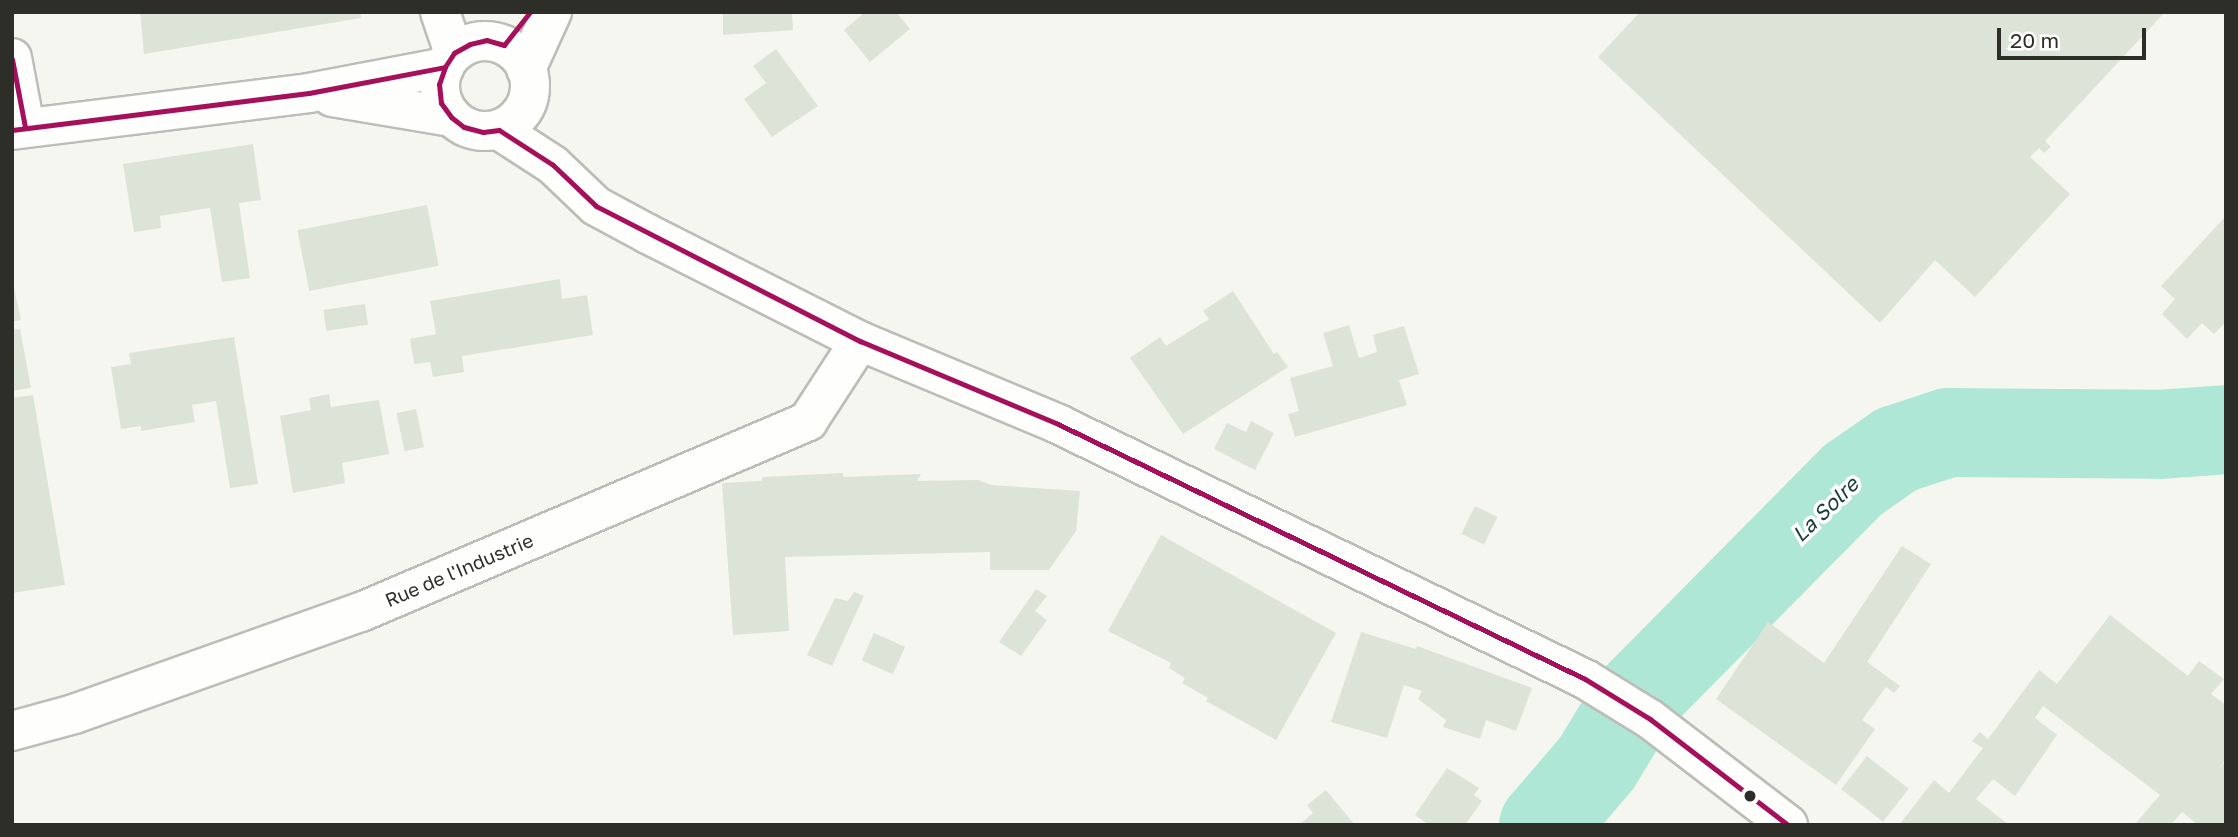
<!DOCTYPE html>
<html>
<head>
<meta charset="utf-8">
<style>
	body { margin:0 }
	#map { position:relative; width:2238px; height:837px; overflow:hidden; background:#f6f6f0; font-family:"Golos Text",sans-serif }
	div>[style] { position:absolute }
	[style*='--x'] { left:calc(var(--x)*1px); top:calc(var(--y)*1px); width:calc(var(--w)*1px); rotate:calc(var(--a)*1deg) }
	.river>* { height:89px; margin:-44.5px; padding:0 44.5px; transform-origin:44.5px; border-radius:44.5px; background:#afe7d6 }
	.building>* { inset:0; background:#dce4d7; transform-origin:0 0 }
	.roads { filter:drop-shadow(2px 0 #bdbdb8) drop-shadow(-2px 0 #bdbdb8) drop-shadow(0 2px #bdbdb8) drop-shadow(0 -2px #bdbdb8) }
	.street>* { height:38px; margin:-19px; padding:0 19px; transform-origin:19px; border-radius:19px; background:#fefefd }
	.street>.ring { margin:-19px; padding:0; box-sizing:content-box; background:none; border:38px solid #fefefd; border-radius:50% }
	.bus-1>* { height:5px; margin:-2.5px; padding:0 2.5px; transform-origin:2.5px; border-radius:2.5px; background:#a50f5b }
	.dots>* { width:19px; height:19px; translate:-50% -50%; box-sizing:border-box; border:4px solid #fff; border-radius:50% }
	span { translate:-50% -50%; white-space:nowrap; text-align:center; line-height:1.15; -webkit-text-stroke:7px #fff; paint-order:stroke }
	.street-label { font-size:19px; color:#2e2e29 }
	.water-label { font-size:21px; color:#173c33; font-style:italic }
	.frame { position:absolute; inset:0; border:14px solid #2e2e29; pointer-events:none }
	.scale { position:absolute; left:1997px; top:28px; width:149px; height:32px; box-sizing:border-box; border:4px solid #2e2e29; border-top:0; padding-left:9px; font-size:21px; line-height:24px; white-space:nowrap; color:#2e2e29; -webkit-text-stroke:5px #fff; paint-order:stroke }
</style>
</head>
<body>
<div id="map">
	<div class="river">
		<div style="--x:1543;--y:825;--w:82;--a:-49.5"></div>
		<div style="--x:1596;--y:763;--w:75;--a:-58.6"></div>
		<div style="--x:1635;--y:699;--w:310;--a:-45.3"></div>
		<div style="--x:1853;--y:479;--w:52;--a:-34.9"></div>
		<div style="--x:1896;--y:449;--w:55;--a:-18.1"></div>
		<div style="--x:1948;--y:432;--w:210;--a:0.5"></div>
		<div style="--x:2158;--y:434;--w:68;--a:-4.2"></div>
	</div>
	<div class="building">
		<div style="clip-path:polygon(140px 12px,360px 12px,361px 18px,144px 54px)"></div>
		<div style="clip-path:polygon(723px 12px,792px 12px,793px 30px,723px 35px)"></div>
		<div style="clip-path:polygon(865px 12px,896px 12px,910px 29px,870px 62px,844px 30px)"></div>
		<div style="clip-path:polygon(1640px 12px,2165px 12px,2045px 141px,2051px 147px,2044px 153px,2039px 148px,2030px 157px,2070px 194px,1975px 297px,1935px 260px,1880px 323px,1598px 57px)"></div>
		<div style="clip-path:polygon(776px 49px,818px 106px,772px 137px,744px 99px,766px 83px,753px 66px)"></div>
		<div style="clip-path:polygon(253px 144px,261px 200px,239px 203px,250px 278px,222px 282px,210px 208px,160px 216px,161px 228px,134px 232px,123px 164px)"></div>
		<div style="left:427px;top:205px;width:62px;height:132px;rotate:79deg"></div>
		<div style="clip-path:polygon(2226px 216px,2226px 322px,2214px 334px,2202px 323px,2187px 339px,2162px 314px,2175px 299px,2161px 286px)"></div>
		<div style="clip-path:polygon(12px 279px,21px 320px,12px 322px)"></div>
		<div style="clip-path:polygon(560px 279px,562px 299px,587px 295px,593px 335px,462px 356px,464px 372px,433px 377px,430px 362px,414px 364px,410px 339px,436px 334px,430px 301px)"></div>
		<div style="clip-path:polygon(1233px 291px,1274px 354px,1277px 352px,1288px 367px,1183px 434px,1130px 358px,1160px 337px,1166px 346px,1209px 319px,1203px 311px)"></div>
		<div style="left:365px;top:304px;width:21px;height:42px;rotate:82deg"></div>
		<div style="clip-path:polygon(1349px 325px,1359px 358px,1377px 352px,1373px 335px,1404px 326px,1419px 374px,1399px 380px,1407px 405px,1295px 437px,1288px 414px,1299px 411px,1290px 378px,1333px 366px,1323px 333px)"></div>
		<div style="clip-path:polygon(20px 329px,31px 388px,12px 391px,12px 330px)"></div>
		<div style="clip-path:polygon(234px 337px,258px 484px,230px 488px,216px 401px,192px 405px,195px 422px,141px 431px,141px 426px,121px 429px,111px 367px,131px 364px,129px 353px)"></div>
		<div style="clip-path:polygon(329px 394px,331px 407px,379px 400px,389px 454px,342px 463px,345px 483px,293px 493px,280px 416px,311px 410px,309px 398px)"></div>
		<div style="clip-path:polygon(33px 395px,65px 585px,12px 593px,12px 398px)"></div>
		<div style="left:416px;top:409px;width:39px;height:20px;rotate:78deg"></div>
		<div style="clip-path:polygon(1251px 421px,1274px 433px,1255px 470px,1214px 449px,1227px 423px,1246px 432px)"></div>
		<div style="clip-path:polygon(843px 473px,843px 477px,921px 474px,917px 481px,978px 480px,992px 485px,1080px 491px,1076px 531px,1049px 570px,990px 570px,990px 552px,785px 557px,789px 631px,733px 635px,722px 483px,762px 481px,762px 477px)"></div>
		<div style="left:1475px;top:506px;width:25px;height:31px;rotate:26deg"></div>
		<div style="clip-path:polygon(1161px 535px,1336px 633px,1276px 740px,1206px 701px,1208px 698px,1182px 683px,1185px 678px,1169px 668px,1171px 663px,1108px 631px)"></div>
		<div style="clip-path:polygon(1902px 546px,1931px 564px,1867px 662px,1900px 686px,1894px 693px,1886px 687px,1862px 720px,1875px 729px,1836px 785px,1716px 699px,1768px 622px,1824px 663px)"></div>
		<div style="clip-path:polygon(1036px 589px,1047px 596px,1035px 611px,1047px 620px,1021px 656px,999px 642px)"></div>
		<div style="clip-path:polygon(854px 592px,864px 596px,832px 666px,807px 655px,835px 598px,848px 601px)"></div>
		<div style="clip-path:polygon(2110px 615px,2188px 676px,2199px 661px,2224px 679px,2211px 694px,2226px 705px,2226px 759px,2218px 769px,2226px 761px,2226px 825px,2198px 825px,2182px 812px,2171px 825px,2134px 825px,2160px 795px,2043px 706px,2035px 718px,2057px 735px,2015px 796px,1993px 779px,1976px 799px,2009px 825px,1899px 825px,1934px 780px,1949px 793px,1983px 748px,1972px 741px,1980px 732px,1988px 739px,2039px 670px,2057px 684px)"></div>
		<div style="clip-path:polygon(1361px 632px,1416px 649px,1417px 646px,1532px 688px,1516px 731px,1486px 720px,1480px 739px,1443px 727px,1446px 720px,1418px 699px,1422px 691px,1404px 685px,1387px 738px,1331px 722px)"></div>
		<div style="left:874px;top:633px;width:34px;height:30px;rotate:24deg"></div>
		<div style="left:1867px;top:756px;width:53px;height:42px;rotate:38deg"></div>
		<div style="clip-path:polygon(1447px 768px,1479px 788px,1474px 795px,1482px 801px,1465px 825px,1429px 825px,1415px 815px)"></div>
		<div style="clip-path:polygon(1326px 790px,1355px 825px,1299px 825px,1313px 813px,1307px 805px)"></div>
	</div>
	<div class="roads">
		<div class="street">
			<div style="--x:440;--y:12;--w:43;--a:71.1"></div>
			<div class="ring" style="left:440px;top:41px;width:52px;height:52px"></div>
			<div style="--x:12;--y:58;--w:70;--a:79.3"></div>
			<div style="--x:526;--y:69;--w:63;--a:-65.5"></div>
			<div style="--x:332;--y:97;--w:121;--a:9.5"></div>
			<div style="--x:12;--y:130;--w:299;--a:-7.1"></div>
			<div style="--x:309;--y:93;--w:138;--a:-10.8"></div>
			<div style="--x:499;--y:130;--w:64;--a:32.9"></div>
			<div style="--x:553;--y:165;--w:59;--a:43.6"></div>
			<div style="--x:596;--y:206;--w:59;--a:28.3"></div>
			<div style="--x:648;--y:234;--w:237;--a:26.8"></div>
			<div style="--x:860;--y:341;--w:215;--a:22.7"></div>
			<div style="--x:1058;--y:424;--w:585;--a:25.82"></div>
			<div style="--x:1585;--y:679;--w:76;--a:31.6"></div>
			<div style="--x:1650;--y:719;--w:174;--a:37.5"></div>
			<div style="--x:12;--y:731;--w:64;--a:-15.3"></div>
			<div style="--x:74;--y:714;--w:305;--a:-19.6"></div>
			<div style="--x:361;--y:612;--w:486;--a:-23.1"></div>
			<div style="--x:808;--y:421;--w:95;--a:-57"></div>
		</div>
	</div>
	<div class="bus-1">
		<div style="--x:530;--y:12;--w:42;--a:128.2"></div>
		<div style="--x:504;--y:45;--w:18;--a:-164"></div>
		<div style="--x:487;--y:40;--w:17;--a:167"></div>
		<div style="--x:470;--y:44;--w:18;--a:151"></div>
		<div style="--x:454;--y:53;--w:17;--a:123"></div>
		<div style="--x:445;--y:67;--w:18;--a:109"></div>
		<div style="--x:439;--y:84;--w:19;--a:84"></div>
		<div style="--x:441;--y:103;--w:17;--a:54"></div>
		<div style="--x:451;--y:117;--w:16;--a:38"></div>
		<div style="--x:464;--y:127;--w:20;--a:15"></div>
		<div style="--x:483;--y:132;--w:16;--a:-7"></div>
		<div style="--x:499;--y:130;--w:64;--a:32.9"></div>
		<div style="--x:553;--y:165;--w:59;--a:43.6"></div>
		<div style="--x:596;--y:206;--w:297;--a:27.1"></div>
		<div style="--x:860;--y:341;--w:215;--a:22.7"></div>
		<div style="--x:1058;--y:424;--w:585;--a:25.82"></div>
		<div style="--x:1585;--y:679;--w:76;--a:31.6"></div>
		<div style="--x:1650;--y:719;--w:174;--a:37.5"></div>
		<div style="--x:12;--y:59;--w:69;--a:79.2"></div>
		<div style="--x:12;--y:130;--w:299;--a:-7.1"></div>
		<div style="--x:309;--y:93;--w:138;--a:-10.8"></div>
	</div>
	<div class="dots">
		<div style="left:1750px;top:796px;background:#2e2e29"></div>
	</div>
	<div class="street-label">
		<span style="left:459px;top:570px;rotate:-23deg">Rue de l'Industrie</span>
	</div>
	<div class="water-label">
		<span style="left:1825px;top:509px;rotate:-44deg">La Solre</span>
	</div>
	<div class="frame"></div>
	<div class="scale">20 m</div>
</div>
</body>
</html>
